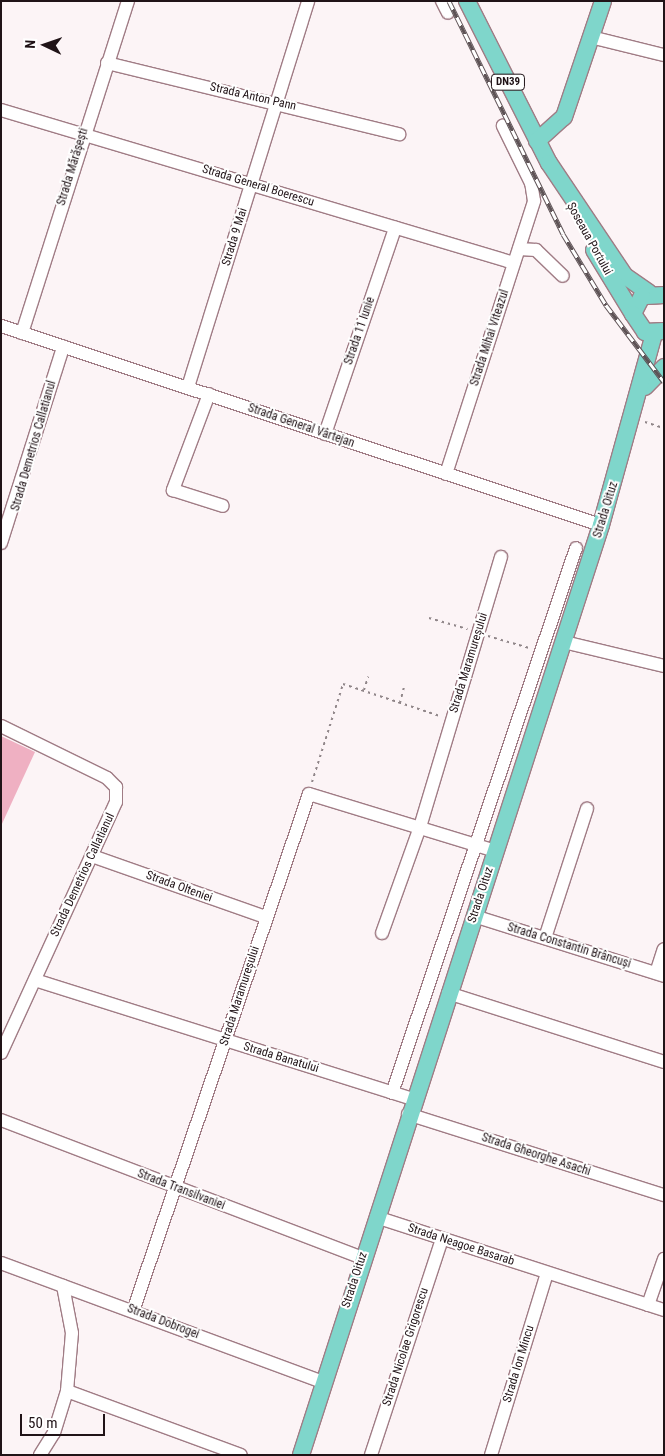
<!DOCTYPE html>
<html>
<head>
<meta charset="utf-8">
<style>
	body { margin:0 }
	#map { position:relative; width:665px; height:1456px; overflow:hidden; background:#fcf4f6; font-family:"Roboto Condensed",sans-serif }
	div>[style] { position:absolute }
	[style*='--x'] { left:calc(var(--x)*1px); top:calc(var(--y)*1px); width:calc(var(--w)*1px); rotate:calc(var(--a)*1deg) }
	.green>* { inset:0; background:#efb0c2 }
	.path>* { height:2px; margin-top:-1px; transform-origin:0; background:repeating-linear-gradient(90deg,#908689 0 2.5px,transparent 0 6.5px) }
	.roads { filter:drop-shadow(1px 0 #a07c85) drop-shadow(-1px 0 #a07c85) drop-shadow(0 1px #a07c85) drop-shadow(0 -1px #a07c85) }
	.minor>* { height:12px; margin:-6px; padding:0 6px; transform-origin:6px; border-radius:6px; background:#fff }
	.major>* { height:16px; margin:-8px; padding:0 8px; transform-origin:8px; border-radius:8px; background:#7fd6cb }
	.rail>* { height:5px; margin-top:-2.5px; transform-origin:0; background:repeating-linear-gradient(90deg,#fff 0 9px,#5e5356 0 18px); box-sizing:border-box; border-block:1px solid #5e5356 }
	span { translate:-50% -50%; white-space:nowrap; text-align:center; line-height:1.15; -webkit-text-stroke:4px #fff; paint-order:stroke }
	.shield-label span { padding:1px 4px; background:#fff; border:1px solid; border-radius:4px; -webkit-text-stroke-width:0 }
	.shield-label { font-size:11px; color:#201317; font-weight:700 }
	.street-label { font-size:12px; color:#201317 }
	.frame { position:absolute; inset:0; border:2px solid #201317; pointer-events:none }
	.north { position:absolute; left:20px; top:20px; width:50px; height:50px; -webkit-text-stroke:4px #fff; paint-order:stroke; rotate:273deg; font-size:14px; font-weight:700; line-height:20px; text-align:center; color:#201317 }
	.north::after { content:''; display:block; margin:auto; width:18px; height:22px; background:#201317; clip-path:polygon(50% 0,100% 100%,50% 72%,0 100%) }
	.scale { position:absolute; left:20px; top:1414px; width:85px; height:22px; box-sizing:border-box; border:2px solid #201317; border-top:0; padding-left:6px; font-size:15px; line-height:18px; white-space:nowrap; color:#201317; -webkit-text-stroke:4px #fff; paint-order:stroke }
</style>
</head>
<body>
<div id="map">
	<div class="green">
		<div style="clip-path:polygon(1px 736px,35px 752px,1px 826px)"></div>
	</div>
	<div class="path">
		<div style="--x:645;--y:422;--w:20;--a:18"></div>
		<div style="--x:429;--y:618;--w:40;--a:16"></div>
		<div style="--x:488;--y:636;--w:43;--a:16.3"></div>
		<div style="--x:364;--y:690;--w:14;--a:-73"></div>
		<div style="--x:400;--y:703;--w:16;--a:-76"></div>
		<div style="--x:312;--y:782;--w:103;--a:-72.4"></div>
		<div style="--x:343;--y:684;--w:102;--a:18.3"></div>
	</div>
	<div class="roads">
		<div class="minor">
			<div style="--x:442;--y:1;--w:13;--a:63"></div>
			<div style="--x:591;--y:37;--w:75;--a:13.9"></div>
			<div style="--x:107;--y:63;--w:301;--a:13.7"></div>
			<div style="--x:1;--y:110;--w:535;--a:16.61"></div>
			<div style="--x:519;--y:249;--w:17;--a:3"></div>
			<div style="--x:536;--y:250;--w:37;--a:44"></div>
			<div style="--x:1;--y:326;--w:632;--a:18.35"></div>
			<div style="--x:22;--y:333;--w:349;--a:-72.3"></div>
			<div style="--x:188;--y:387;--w:404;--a:-72.7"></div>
			<div style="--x:209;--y:394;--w:103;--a:110.6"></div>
			<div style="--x:173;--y:490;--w:52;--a:17.7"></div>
			<div style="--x:325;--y:434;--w:218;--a:-71.2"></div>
			<div style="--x:446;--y:474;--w:287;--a:-72.1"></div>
			<div style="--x:534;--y:201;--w:18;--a:-99"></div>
			<div style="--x:531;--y:183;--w:64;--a:-116.2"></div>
			<div style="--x:1;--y:543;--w:206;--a:-72.4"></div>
			<div style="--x:564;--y:642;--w:103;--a:13.5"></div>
			<div style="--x:1;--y:726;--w:118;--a:26.1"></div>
			<div style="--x:107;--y:778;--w:13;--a:45"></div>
			<div style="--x:116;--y:787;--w:15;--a:90"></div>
			<div style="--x:116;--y:802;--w:276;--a:114.6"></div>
			<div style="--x:92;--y:856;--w:183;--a:19.4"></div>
			<div style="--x:474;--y:916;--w:199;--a:17.5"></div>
			<div style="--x:382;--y:933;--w:113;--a:-70.3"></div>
			<div style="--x:420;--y:827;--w:282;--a:-73.3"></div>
			<div style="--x:545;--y:938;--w:136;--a:-72"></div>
			<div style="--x:656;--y:973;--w:25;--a:-72"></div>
			<div style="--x:35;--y:980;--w:395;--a:17.5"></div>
			<div style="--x:448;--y:993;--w:227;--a:17.7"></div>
			<div style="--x:392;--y:1093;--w:575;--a:-71.34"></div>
			<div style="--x:408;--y:1114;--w:269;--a:17.6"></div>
			<div style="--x:1;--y:1120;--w:386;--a:20.9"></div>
			<div style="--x:376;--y:1217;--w:303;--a:17.9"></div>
			<div style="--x:1;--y:1263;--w:343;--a:20.3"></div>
			<div style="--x:648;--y:1305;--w:49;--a:-70.8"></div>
			<div style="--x:133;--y:1311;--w:546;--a:-71.2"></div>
			<div style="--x:309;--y:794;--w:195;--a:17"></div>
			<div style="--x:67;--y:1391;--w:185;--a:20.2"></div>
			<div style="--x:40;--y:1455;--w:26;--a:-58"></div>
			<div style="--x:54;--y:1433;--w:44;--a:-72.8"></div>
			<div style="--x:67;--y:1391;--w:58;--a:-85.1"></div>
			<div style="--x:72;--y:1333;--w:48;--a:-100.8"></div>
			<div style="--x:371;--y:1455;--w:227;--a:-71.8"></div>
			<div style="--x:491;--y:1455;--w:190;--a:-72.9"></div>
		</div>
		<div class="major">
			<div style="--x:467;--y:1;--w:182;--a:63.2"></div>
			<div style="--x:549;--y:163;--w:136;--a:56.1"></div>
			<div style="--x:625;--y:276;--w:29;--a:35"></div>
			<div style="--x:537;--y:141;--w:36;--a:-42"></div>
			<div style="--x:564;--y:117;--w:122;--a:-71.4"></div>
			<div style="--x:594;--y:250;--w:75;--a:58.6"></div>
			<div style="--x:664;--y:295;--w:22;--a:177"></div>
			<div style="--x:642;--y:296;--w:20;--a:117"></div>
			<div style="--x:633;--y:314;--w:22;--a:56"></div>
			<div style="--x:645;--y:332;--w:19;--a:-3"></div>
			<div style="--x:645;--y:387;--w:28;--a:-46"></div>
			<div style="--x:301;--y:1455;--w:977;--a:-72.12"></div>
			<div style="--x:601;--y:525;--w:198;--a:-74.5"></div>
		</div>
	</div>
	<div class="rail">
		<div style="--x:449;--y:1;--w:259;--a:63.9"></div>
		<div style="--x:563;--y:234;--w:83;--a:58.8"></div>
		<div style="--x:606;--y:305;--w:96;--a:53"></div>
	</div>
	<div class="shield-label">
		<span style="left:508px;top:82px">DN39</span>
	</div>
	<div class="street-label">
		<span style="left:253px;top:97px;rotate:13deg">Strada Anton Pann</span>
		<span style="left:73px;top:167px;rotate:-73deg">Strada Mărășești</span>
		<span style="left:258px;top:186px;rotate:17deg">Strada General Boerescu</span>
		<span style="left:235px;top:237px;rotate:-73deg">Strada 9 Mai</span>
		<span style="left:589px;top:239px;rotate:61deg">Șoseaua Portului</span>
		<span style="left:360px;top:331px;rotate:-71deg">Strada 11 Iunie</span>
		<span style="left:490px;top:338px;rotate:-72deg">Strada Mihai Viteazul</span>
		<span style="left:301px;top:426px;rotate:19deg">Strada General Vârtejan</span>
		<span style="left:34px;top:446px;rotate:-74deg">Strada Demetrios Callatianul</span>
		<span style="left:606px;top:510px;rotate:-73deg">Strada Oituz</span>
		<span style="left:469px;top:663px;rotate:-73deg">Strada Maramureșului</span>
		<span style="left:83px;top:875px;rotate:-65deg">Strada Demetrios Callatianul</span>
		<span style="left:179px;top:887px;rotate:20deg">Strada Olteniei</span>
		<span style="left:481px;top:895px;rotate:-72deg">Strada Oituz</span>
		<span style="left:569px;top:946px;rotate:17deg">Strada Constantin Brâncuși</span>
		<span style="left:240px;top:996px;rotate:-72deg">Strada Maramureșului</span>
		<span style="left:281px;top:1058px;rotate:17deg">Strada Banatului</span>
		<span style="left:536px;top:1155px;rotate:18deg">Strada Gheorghe Asachi</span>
		<span style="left:181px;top:1190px;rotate:21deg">Strada Transilvaniei</span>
		<span style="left:461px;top:1245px;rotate:18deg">Strada Neagoe Basarab</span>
		<span style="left:355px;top:1280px;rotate:-72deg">Strada Oituz</span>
		<span style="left:163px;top:1322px;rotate:21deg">Strada Dobrogei</span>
		<span style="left:406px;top:1347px;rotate:-72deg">Strada Nicolae Grigorescu</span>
		<span style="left:519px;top:1364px;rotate:-73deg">Strada Ion Mincu</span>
	</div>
	<div class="frame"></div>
	<div class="north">N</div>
	<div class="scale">50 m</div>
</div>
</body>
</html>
